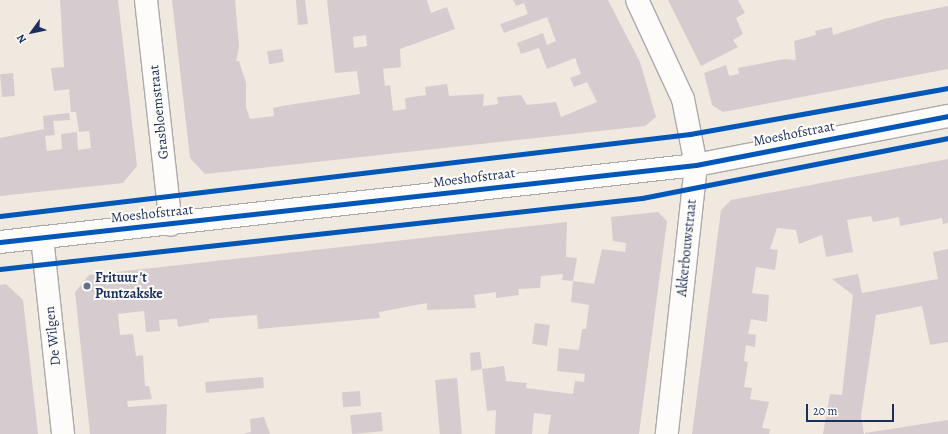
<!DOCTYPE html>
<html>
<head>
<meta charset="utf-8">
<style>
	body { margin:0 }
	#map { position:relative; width:948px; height:434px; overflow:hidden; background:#efe9df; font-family:Alegreya,serif }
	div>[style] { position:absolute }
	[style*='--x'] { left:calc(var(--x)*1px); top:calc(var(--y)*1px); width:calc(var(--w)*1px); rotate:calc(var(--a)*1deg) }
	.building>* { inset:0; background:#d6cccf; transform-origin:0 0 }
	.roads { filter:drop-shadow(1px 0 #abaaaa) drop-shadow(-1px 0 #abaaaa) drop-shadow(0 1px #abaaaa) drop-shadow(0 -1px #abaaaa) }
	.minor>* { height:22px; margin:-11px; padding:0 11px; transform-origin:11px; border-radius:11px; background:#fdfcfa }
	.cycleway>* { height:5px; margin:-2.5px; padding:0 2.5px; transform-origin:2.5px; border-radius:2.5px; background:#0057b8 }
	.dots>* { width:11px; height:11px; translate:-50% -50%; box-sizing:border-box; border:2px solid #fdfcf7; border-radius:50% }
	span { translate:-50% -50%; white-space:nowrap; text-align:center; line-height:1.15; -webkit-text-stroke:4px #fdfcf7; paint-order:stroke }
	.street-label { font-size:14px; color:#1b2f5e }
	.poi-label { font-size:14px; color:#1b2f5e; font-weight:700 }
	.left { translate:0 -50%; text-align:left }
	.north { position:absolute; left:12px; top:12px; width:40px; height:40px; -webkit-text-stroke:3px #fdfcf7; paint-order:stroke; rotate:237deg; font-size:11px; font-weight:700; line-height:16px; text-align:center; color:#1b2f5e }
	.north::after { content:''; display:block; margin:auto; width:14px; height:18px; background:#1b2f5e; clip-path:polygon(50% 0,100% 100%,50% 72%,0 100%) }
	.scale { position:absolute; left:806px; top:404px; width:88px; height:18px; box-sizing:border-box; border:2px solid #1b2f5e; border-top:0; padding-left:5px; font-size:12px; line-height:14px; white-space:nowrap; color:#1b2f5e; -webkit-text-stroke:3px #fdfcf7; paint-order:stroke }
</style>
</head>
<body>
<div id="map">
	<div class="building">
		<div style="clip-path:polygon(60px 0,118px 0,137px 166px,123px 183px,0 196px,0 138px,44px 129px,43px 116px,69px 113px,70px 120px,53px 121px,55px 135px,45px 136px,47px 151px,62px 149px,61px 134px,77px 132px,78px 150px,91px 148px,89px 131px,79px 132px,76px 112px,71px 112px,69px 89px,54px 91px,51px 68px,64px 67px)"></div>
		<div style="clip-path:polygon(evenodd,172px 0,235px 0,239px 46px,236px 61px,239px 61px,246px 83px,246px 107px,250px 119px,274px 116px,273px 108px,282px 106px,360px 94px,357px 71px,335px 73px,327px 0,427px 0,431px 13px,447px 7px,455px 29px,400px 49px,401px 67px,383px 69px,385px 86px,390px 85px,393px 111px,406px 109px,405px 98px,426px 95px,425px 87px,447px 84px,449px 96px,484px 94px,483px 106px,498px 104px,497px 97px,521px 95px,527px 105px,556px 102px,561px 117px,597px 102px,587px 82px,574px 87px,570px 78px,581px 74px,575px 58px,547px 69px,539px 48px,521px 54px,517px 43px,543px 33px,547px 45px,556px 41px,547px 17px,504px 33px,500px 24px,528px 14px,524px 3px,516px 6px,513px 0,608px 0,640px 62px,656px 117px,645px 126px,205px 174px,190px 158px,172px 0,366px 35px,367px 46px,354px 48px,353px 37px,366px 35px)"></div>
		<div style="clip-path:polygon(296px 0,305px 0,308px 24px,298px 25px)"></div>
		<div style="clip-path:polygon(668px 0,738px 0,745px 13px,736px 18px,743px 34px,733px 40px,738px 47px,701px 66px)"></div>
		<div style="clip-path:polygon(948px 6px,948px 69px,723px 112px,712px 105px,704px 73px,726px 65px,729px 76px,739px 74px,738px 68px,784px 59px,796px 60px,794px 41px,816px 35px,815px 31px,832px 27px,833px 35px,884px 19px)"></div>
		<div style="left:282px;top:49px;width:13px;height:15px;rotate:81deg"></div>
		<div style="left:13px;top:73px;width:23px;height:13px;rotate:85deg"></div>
		<div style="clip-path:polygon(948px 159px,948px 223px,943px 224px,942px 218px,900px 226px,899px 217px,873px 222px,871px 216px,847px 220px,853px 252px,826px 257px,822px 235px,799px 244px,796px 230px,777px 228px,770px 249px,778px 250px,775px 270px,756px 267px,752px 293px,769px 295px,767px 322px,751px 319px,748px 334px,756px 335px,755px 347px,746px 345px,744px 361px,748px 362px,744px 387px,752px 388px,750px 399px,769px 402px,762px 428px,770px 429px,769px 434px,692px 434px,721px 210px,731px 200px)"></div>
		<div style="clip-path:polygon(658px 212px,667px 221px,639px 434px,548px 434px,551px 415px,534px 413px,532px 434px,495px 434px,496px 410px,487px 411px,482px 369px,504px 366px,506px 381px,527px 383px,526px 388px,573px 394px,575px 381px,584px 382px,585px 374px,557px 371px,559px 348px,579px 350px,582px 329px,586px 329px,589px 305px,571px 302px,573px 281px,594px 284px,602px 249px,625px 252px,626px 243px,613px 241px,611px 217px)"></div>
		<div style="clip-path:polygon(567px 222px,566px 257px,577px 258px,573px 281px,562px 280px,563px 274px,541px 276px,540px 288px,518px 289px,519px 295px,496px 298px,496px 292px,474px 295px,476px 308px,427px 310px,427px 303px,379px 312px,380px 318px,258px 329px,257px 315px,209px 319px,209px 322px,178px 327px,177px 319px,159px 320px,160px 331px,146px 332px,144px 311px,118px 314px,120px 335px,133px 334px,136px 356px,143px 355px,145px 386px,149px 386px,152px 399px,127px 401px,128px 407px,167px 404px,166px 434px,90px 434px,75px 292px,89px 275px)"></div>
		<div style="clip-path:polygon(948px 249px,948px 342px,930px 345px,922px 306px,876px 315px,861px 416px,864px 434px,823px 434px,830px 394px,842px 395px,853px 295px,832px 279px,858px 274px,862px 293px,938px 279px,933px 252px)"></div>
		<div style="clip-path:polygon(6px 284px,23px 300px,38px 434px,0 434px,0 285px)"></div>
		<div style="left:535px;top:323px;width:15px;height:21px;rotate:8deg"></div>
		<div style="clip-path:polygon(480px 352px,482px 369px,471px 371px,470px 353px)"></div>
		<div style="left:263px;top:377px;width:11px;height:58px;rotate:85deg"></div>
		<div style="left:457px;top:378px;width:56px;height:22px;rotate:85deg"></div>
		<div style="left:360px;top:391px;width:15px;height:18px;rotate:86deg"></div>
		<div style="left:381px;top:412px;width:19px;height:31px;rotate:84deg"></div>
		<div style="clip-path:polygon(264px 417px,270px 434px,243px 434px,251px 432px,250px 419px)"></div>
		<div style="clip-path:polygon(948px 420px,948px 434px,865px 434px,865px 433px)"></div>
	</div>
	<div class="roads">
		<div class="minor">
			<div style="--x:146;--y:0;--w:226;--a:83.7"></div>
			<div style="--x:637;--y:0;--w:109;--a:65.1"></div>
			<div style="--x:683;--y:99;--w:67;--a:78.9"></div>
			<div style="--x:696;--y:165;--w:271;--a:96.2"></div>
			<div style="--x:42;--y:237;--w:198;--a:83.9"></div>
			<div style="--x:0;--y:242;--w:700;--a:-6.31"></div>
			<div style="--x:696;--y:165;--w:257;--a:-11"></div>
		</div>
	</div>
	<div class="cycleway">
		<div style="--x:0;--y:216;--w:695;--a:-6.78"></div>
		<div style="--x:690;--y:134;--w:262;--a:-10.1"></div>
		<div style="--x:0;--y:242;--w:700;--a:-6.31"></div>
		<div style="--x:696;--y:165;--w:257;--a:-11"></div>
		<div style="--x:0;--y:269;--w:646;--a:-6.31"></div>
		<div style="--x:642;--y:198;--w:312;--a:-11.1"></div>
	</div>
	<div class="dots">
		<div style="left:87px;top:286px;background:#65708b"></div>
	</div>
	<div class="street-label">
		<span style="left:159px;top:112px;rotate:-96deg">Grasbloemstraat</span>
		<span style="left:794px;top:134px;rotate:-11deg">Moeshofstraat</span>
		<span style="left:474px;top:178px;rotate:-7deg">Moeshofstraat</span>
		<span style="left:152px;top:214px;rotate:-6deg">Moeshofstraat</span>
		<span style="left:687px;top:248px;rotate:-84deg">Akkerbouwstraat</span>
		<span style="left:53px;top:336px;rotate:-96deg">De Wilgen</span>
	</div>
	<div class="poi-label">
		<span class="left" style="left:95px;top:286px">Frituur 't<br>Puntzakske</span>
	</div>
	<div class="north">N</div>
	<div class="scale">20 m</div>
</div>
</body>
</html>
